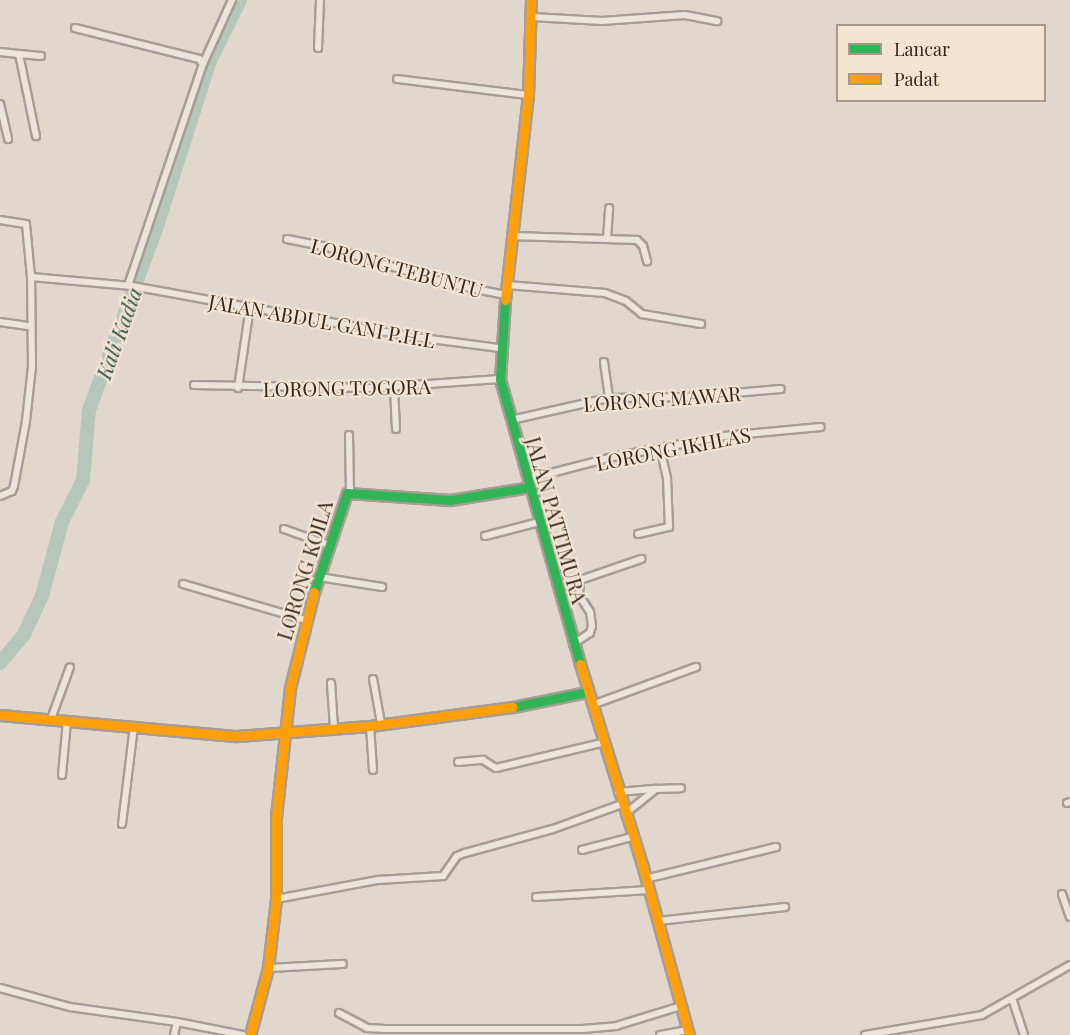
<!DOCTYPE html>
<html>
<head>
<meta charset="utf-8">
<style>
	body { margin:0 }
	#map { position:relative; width:1070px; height:1035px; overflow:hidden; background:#e2d7cc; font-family:"Playfair Display",serif }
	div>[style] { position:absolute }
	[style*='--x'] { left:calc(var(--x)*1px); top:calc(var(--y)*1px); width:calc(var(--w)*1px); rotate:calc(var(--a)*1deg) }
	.river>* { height:14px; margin:-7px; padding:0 7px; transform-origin:7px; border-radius:7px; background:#b7c6ba }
	.roads { filter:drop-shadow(2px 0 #a79d95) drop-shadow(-2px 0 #a79d95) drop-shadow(0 2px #a79d95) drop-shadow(0 -2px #a79d95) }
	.street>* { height:6px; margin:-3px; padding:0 3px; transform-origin:3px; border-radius:3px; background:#eae4dd }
	.fast>* { height:9px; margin:-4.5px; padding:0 4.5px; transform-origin:4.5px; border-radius:4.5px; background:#30b455 }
	.slow>* { height:9px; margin:-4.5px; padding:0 4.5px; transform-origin:4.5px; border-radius:4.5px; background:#ff9f0a }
	span { translate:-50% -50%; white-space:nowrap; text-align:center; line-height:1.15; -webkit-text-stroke:4.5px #f3e4d2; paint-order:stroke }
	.street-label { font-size:20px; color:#35251e }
	.water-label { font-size:21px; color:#2e544b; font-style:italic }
	.legend { position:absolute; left:836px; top:24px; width:210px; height:78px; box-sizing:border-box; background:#f3e4d2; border:2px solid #a7988a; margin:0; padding:8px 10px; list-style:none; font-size:18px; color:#35251e }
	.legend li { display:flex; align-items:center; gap:12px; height:30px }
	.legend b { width:30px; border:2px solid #a7988a }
</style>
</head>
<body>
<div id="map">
	<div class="river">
		<div style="--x:0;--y:663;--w:38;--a:-50"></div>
		<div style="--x:24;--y:634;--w:42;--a:-64.7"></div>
		<div style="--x:42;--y:596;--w:77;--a:-74.9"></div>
		<div style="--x:62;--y:522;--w:47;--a:-63.4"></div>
		<div style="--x:83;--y:480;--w:70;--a:-85.1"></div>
		<div style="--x:89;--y:410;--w:190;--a:-69.7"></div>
		<div style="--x:155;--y:232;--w:180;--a:-72.2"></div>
		<div style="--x:210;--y:61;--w:68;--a:-63.8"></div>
	</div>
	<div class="roads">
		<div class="street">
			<div style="--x:532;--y:17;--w:70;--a:3.3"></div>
			<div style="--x:602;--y:21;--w:83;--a:-4.1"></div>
			<div style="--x:685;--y:15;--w:33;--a:11"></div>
			<div style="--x:75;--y:28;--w:128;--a:14"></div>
			<div style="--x:199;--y:59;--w:6;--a:51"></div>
			<div style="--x:203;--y:64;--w:233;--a:108.7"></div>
			<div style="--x:318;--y:48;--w:48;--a:-87.6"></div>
			<div style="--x:0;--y:52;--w:19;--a:6"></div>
			<div style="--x:19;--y:54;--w:84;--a:78.3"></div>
			<div style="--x:19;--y:54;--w:22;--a:5"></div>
			<div style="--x:203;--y:64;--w:70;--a:-65.6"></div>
			<div style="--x:397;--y:79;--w:132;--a:7"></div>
			<div style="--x:0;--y:104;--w:36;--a:77"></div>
			<div style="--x:0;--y:220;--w:26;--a:9"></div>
			<div style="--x:26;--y:224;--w:53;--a:84.6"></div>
			<div style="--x:31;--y:277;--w:101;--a:5.1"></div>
			<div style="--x:132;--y:286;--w:280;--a:10.3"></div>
			<div style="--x:407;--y:336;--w:94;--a:7.4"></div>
			<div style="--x:512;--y:236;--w:125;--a:1.8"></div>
			<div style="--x:637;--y:240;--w:8;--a:45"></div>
			<div style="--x:643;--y:246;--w:16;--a:75"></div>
			<div style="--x:287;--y:239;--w:41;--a:11.3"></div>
			<div style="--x:327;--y:247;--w:128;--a:16.7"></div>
			<div style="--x:450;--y:284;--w:57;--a:11.1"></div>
			<div style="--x:607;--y:239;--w:31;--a:-86"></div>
			<div style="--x:507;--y:285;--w:98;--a:4.7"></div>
			<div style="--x:605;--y:293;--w:22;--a:21"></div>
			<div style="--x:626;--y:301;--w:21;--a:39"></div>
			<div style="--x:642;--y:314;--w:60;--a:9.6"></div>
			<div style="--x:0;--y:322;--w:30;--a:8"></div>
			<div style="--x:604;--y:362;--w:36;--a:82"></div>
			<div style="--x:194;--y:385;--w:177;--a:1"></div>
			<div style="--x:371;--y:388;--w:129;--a:-4"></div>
			<div style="--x:238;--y:388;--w:82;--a:-81.6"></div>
			<div style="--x:394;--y:388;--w:41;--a:87.2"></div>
			<div style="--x:511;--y:420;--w:100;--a:-12.7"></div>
			<div style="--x:609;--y:398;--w:78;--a:-0.7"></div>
			<div style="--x:687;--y:397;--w:94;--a:-4.9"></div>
			<div style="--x:349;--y:435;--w:56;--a:89"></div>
			<div style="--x:528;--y:479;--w:88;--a:-14.5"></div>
			<div style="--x:613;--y:457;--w:113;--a:-10.7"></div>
			<div style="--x:724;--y:436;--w:97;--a:-5.3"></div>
			<div style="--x:0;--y:496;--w:13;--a:-23"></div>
			<div style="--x:12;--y:491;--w:5;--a:-68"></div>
			<div style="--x:14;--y:486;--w:66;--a:-79.5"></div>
			<div style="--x:26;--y:421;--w:54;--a:-83.7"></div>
			<div style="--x:32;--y:367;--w:90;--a:-90.6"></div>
			<div style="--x:284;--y:529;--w:48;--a:19.6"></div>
			<div style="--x:638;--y:534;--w:32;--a:-13"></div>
			<div style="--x:669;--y:527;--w:49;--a:-92.3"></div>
			<div style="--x:667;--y:478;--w:31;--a:-103"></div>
			<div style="--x:485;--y:536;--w:56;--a:-14.5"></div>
			<div style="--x:319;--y:577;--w:64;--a:9"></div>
			<div style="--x:183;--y:584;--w:127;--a:16.4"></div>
			<div style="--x:573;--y:644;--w:20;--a:-33"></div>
			<div style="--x:590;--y:633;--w:7;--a:-74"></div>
			<div style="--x:592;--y:626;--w:14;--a:-98"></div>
			<div style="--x:590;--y:612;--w:20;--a:-123"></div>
			<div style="--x:579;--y:595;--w:15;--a:-86"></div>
			<div style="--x:580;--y:580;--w:65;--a:-19"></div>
			<div style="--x:373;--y:679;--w:45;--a:79.7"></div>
			<div style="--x:331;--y:683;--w:45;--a:86.2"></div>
			<div style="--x:592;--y:705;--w:111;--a:-20.1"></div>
			<div style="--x:51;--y:719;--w:55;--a:-69.9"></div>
			<div style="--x:370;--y:726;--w:44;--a:86.1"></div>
			<div style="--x:458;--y:762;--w:25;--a:-5"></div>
			<div style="--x:483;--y:760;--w:15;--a:32"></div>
			<div style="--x:496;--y:768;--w:109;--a:-13.3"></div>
			<div style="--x:62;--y:775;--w:54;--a:-84.7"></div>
			<div style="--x:618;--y:792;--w:38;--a:-5"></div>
			<div style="--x:1067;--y:803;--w:3;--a:-18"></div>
			<div style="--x:625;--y:814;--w:40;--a:-39"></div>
			<div style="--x:656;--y:789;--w:25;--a:-2"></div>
			<div style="--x:122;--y:824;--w:99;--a:-83"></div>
			<div style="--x:582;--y:850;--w:52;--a:-14.6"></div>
			<div style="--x:645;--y:879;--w:135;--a:-13.7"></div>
			<div style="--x:1062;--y:894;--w:24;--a:71"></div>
			<div style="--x:536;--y:897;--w:113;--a:-3.5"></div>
			<div style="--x:276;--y:899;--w:104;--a:-10.6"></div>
			<div style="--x:378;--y:880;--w:65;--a:-3.5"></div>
			<div style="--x:443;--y:876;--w:24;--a:-55"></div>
			<div style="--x:457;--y:856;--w:9;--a:-21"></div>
			<div style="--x:465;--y:853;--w:91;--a:-15.3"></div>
			<div style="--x:553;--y:829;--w:73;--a:-19.9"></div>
			<div style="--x:658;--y:921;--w:128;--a:-6.3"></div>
			<div style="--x:268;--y:968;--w:75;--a:-3.1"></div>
			<div style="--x:0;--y:988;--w:73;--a:15.2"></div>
			<div style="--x:70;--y:1007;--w:108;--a:8"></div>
			<div style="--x:1013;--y:1001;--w:36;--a:72"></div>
			<div style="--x:339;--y:1013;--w:32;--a:28"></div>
			<div style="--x:367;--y:1028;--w:18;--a:3"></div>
			<div style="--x:385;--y:1029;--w:198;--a:0"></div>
			<div style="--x:583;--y:1029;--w:33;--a:-5"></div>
			<div style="--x:616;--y:1026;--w:68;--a:-17.1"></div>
			<div style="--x:174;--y:1035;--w:13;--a:-77"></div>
			<div style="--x:177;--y:1022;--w:67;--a:11.1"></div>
			<div style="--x:660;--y:1035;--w:27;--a:-10"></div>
			<div style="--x:865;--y:1035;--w:119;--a:-9.7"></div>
			<div style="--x:982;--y:1015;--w:101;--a:-29.6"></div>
		</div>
		<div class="fast">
			<div style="--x:505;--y:300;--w:79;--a:93.6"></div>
			<div style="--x:500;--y:379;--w:296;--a:74.3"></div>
			<div style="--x:314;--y:592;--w:104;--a:-71.6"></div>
			<div style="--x:347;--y:493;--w:103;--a:3.9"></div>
			<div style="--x:450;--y:500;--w:81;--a:-9.2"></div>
			<div style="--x:513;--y:707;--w:76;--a:-11.5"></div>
		</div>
		<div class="slow">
			<div style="--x:505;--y:300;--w:206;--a:-83.6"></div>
			<div style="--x:528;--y:95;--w:95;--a:-88.2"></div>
			<div style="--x:580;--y:664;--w:214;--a:72.8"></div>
			<div style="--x:643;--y:868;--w:173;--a:74.6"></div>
			<div style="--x:0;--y:715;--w:238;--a:5.1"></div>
			<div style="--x:237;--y:736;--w:133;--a:-4.3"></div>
			<div style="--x:370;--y:726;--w:144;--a:-7.6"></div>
			<div style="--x:250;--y:1035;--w:69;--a:-75"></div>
			<div style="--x:268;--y:968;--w:69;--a:-83.4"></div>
			<div style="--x:276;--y:899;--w:82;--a:-90"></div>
			<div style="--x:276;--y:817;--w:130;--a:-83.8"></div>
			<div style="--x:290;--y:688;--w:99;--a:-76"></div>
		</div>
	</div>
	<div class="street-label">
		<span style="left:397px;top:267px;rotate:15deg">LORONG TEBUNTU</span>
		<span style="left:322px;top:320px;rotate:10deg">JALAN ABDUL GANI P.H.L</span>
		<span style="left:347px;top:387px;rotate:-1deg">LORONG TOGORA</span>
		<span style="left:662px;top:398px;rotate:-4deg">LORONG MAWAR</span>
		<span style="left:673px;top:448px;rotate:-11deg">LORONG IKHLAS</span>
		<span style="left:557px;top:520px;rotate:74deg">JALAN PATTIMURA</span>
		<span style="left:304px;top:570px;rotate:-73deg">LORONG KOILA</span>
	</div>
	<div class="water-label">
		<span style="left:118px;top:333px;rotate:-70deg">Kali Kadia</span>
	</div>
	<ul class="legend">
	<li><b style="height:8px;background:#30b455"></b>Lancar</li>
	<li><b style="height:8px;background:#ff9f0a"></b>Padat</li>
	</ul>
</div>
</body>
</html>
